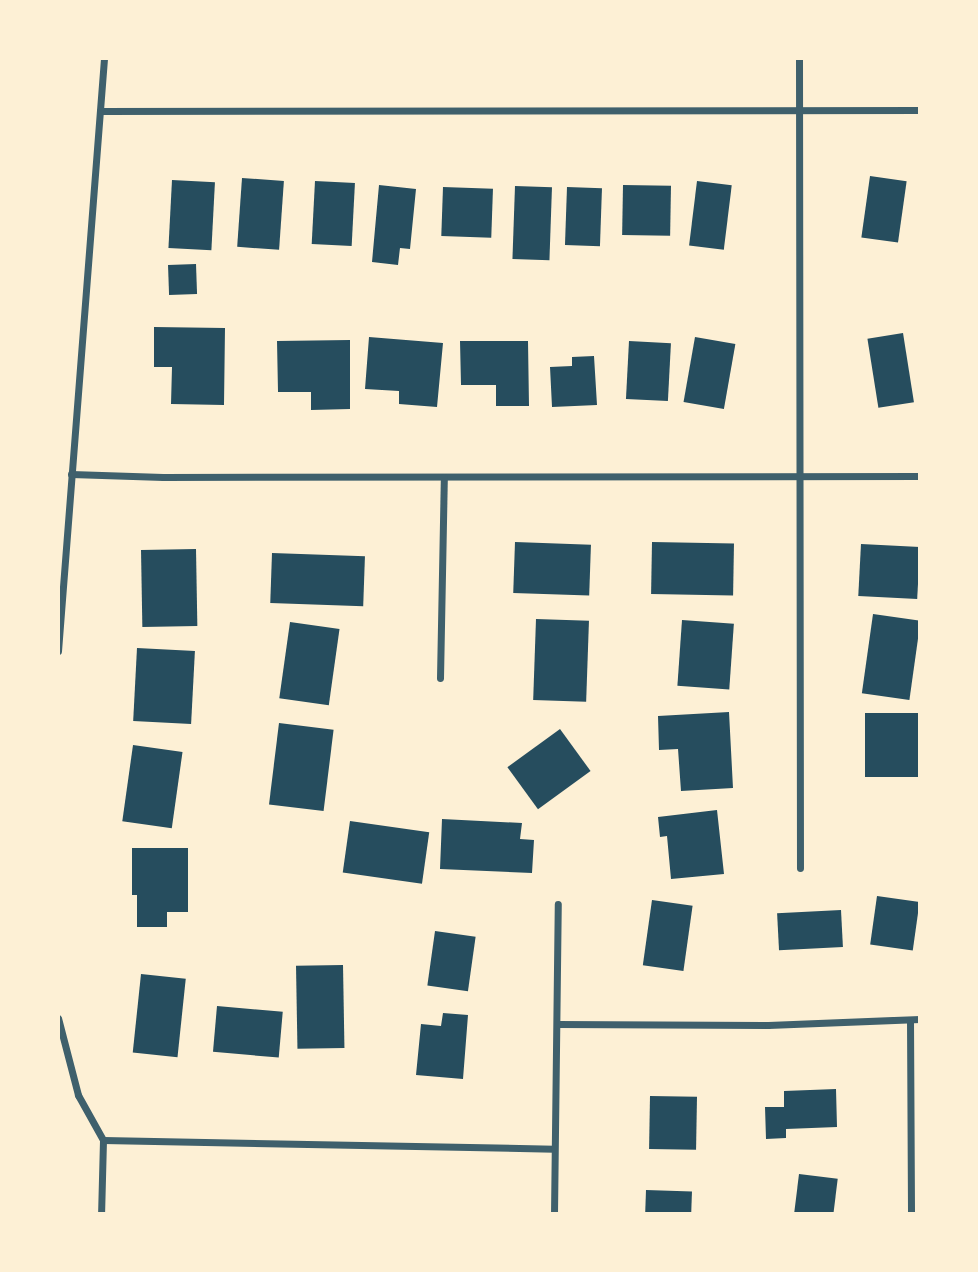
<!DOCTYPE html>
<html>
<head>
<meta charset="utf-8">
<style>
	body { margin:0 }
	#map { position:relative; width:978px; height:1272px; overflow:hidden; background:#fdf0d5; font-family:"DM Sans",sans-serif }
	div>[style] { position:absolute }
	[style*='--x'] { left:calc(var(--x)*1px); top:calc(var(--y)*1px); width:calc(var(--w)*1px); rotate:calc(var(--a)*1deg) }
	.building>* { inset:0; background:#264d5e; transform-origin:0 0 }
	.minor>* { height:7px; margin:-3.5px; padding:0 3.5px; transform-origin:3.5px; border-radius:3.5px; background:#3f606c }
	span { translate:-50% -50%; white-space:nowrap; text-align:center; line-height:1.15; -webkit-text-stroke:7px #fdf0d5; paint-order:stroke }
	.frame { position:absolute; inset:0; border:60px solid #fdf0d5; pointer-events:none }
</style>
</head>
<body>
<div id="map">
	<div class="building">
		<div style="left:870px;top:176px;width:37px;height:62px;rotate:8deg"></div>
		<div style="left:242px;top:178px;width:42px;height:69px;rotate:4deg"></div>
		<div style="left:172px;top:180px;width:43px;height:68px;rotate:3deg"></div>
		<div style="left:315px;top:181px;width:40px;height:63px;rotate:3deg"></div>
		<div style="left:697px;top:181px;width:35px;height:65px;rotate:7deg"></div>
		<div style="clip-path:polygon(379px 185px,416px 189px,410px 249px,400px 248px,398px 265px,372px 262px)"></div>
		<div style="left:623px;top:185px;width:48px;height:50px;rotate:1deg"></div>
		<div style="left:515px;top:186px;width:37px;height:73px;rotate:2deg"></div>
		<div style="left:443px;top:187px;width:50px;height:49px;rotate:2deg"></div>
		<div style="left:567px;top:187px;width:35px;height:58px;rotate:2deg"></div>
		<div style="left:196px;top:264px;width:30px;height:28px;rotate:88deg"></div>
		<div style="clip-path:polygon(154px 327px,225px 328px,224px 405px,171px 404px,172px 367px,154px 367px)"></div>
		<div style="left:903px;top:333px;width:70px;height:36px;rotate:81deg"></div>
		<div style="clip-path:polygon(369px 337px,443px 343px,437px 407px,399px 404px,399px 391px,365px 389px)"></div>
		<div style="left:695px;top:337px;width:41px;height:66px;rotate:10deg"></div>
		<div style="clip-path:polygon(350px 340px,350px 409px,311px 410px,311px 392px,278px 392px,277px 341px)"></div>
		<div style="clip-path:polygon(460px 341px,528px 341px,529px 406px,496px 406px,496px 385px,461px 385px)"></div>
		<div style="left:629px;top:341px;width:42px;height:58px;rotate:3deg"></div>
		<div style="clip-path:polygon(594px 356px,597px 405px,552px 407px,550px 367px,572px 366px,572px 357px)"></div>
		<div style="left:515px;top:542px;width:76px;height:51px;rotate:2deg"></div>
		<div style="left:652px;top:542px;width:82px;height:52px;rotate:1deg"></div>
		<div style="left:861px;top:544px;width:59px;height:52px;rotate:3deg"></div>
		<div style="left:196px;top:549px;width:77px;height:55px;rotate:89deg"></div>
		<div style="left:272px;top:553px;width:93px;height:50px;rotate:2deg"></div>
		<div style="left:873px;top:614px;width:48px;height:80px;rotate:8deg"></div>
		<div style="left:536px;top:619px;width:53px;height:81px;rotate:2deg"></div>
		<div style="left:682px;top:620px;width:52px;height:66px;rotate:4deg"></div>
		<div style="left:290px;top:622px;width:50px;height:77px;rotate:8deg"></div>
		<div style="left:137px;top:648px;width:58px;height:73px;rotate:3deg"></div>
		<div style="clip-path:polygon(729px 712px,733px 788px,681px 791px,678px 749px,659px 750px,658px 716px)"></div>
		<div style="left:865px;top:713px;width:55px;height:64px"></div>
		<div style="left:279px;top:723px;width:55px;height:82px;rotate:7deg"></div>
		<div style="left:560px;top:729px;width:52px;height:65px;rotate:54deg"></div>
		<div style="left:133px;top:745px;width:50px;height:77px;rotate:8deg"></div>
		<div style="clip-path:polygon(717px 810px,724px 874px,671px 879px,667px 836px,660px 837px,658px 817px)"></div>
		<div style="clip-path:polygon(442px 819px,522px 823px,520px 839px,534px 840px,532px 873px,440px 869px)"></div>
		<div style="left:350px;top:821px;width:80px;height:52px;rotate:8deg"></div>
		<div style="clip-path:polygon(132px 848px,188px 848px,188px 912px,167px 912px,167px 927px,137px 927px,137px 895px,132px 895px)"></div>
		<div style="left:877px;top:896px;width:43px;height:49px;rotate:8deg"></div>
		<div style="left:652px;top:900px;width:41px;height:66px;rotate:8deg"></div>
		<div style="left:841px;top:910px;width:37px;height:64px;rotate:87deg"></div>
		<div style="left:435px;top:931px;width:41px;height:55px;rotate:8deg"></div>
		<div style="left:343px;top:965px;width:83px;height:47px;rotate:89deg"></div>
		<div style="left:141px;top:974px;width:45px;height:79px;rotate:6deg"></div>
		<div style="left:217px;top:1006px;width:66px;height:46px;rotate:5deg"></div>
		<div style="clip-path:polygon(443px 1013px,468px 1015px,463px 1079px,416px 1075px,421px 1024px,441px 1026px)"></div>
		<div style="clip-path:polygon(836px 1089px,837px 1127px,786px 1129px,786px 1138px,766px 1139px,765px 1107px,784px 1107px,784px 1091px)"></div>
		<div style="left:650px;top:1096px;width:47px;height:53px;rotate:1deg"></div>
		<div style="left:799px;top:1174px;width:39px;height:40px;rotate:7deg"></div>
		<div style="left:646px;top:1190px;width:46px;height:24px;rotate:2deg"></div>
	</div>
	<div class="minor">
		<div style="--x:799;--y:58;--w:810;--a:89.93"></div>
		<div style="--x:100;--y:111;--w:820;--a:-0.07"></div>
		<div style="--x:71;--y:474;--w:92;--a:1.9"></div>
		<div style="--x:163;--y:477;--w:757;--a:-0.08"></div>
		<div style="--x:58;--y:651;--w:595;--a:-85.56"></div>
		<div style="--x:440;--y:678;--w:201;--a:-88.9"></div>
		<div style="--x:58;--y:1018;--w:80;--a:75.4"></div>
		<div style="--x:78;--y:1095;--w:51;--a:60.9"></div>
		<div style="--x:103;--y:1140;--w:74;--a:91.5"></div>
		<div style="--x:910;--y:1020;--w:194;--a:89.7"></div>
		<div style="--x:557;--y:1024;--w:211;--a:0.3"></div>
		<div style="--x:768;--y:1025;--w:152;--a:-2.3"></div>
		<div style="--x:103;--y:1140;--w:451;--a:1.1"></div>
		<div style="--x:554;--y:1214;--w:310;--a:-89.3"></div>
	</div>
	<div class="frame"></div>
</div>
</body>
</html>
